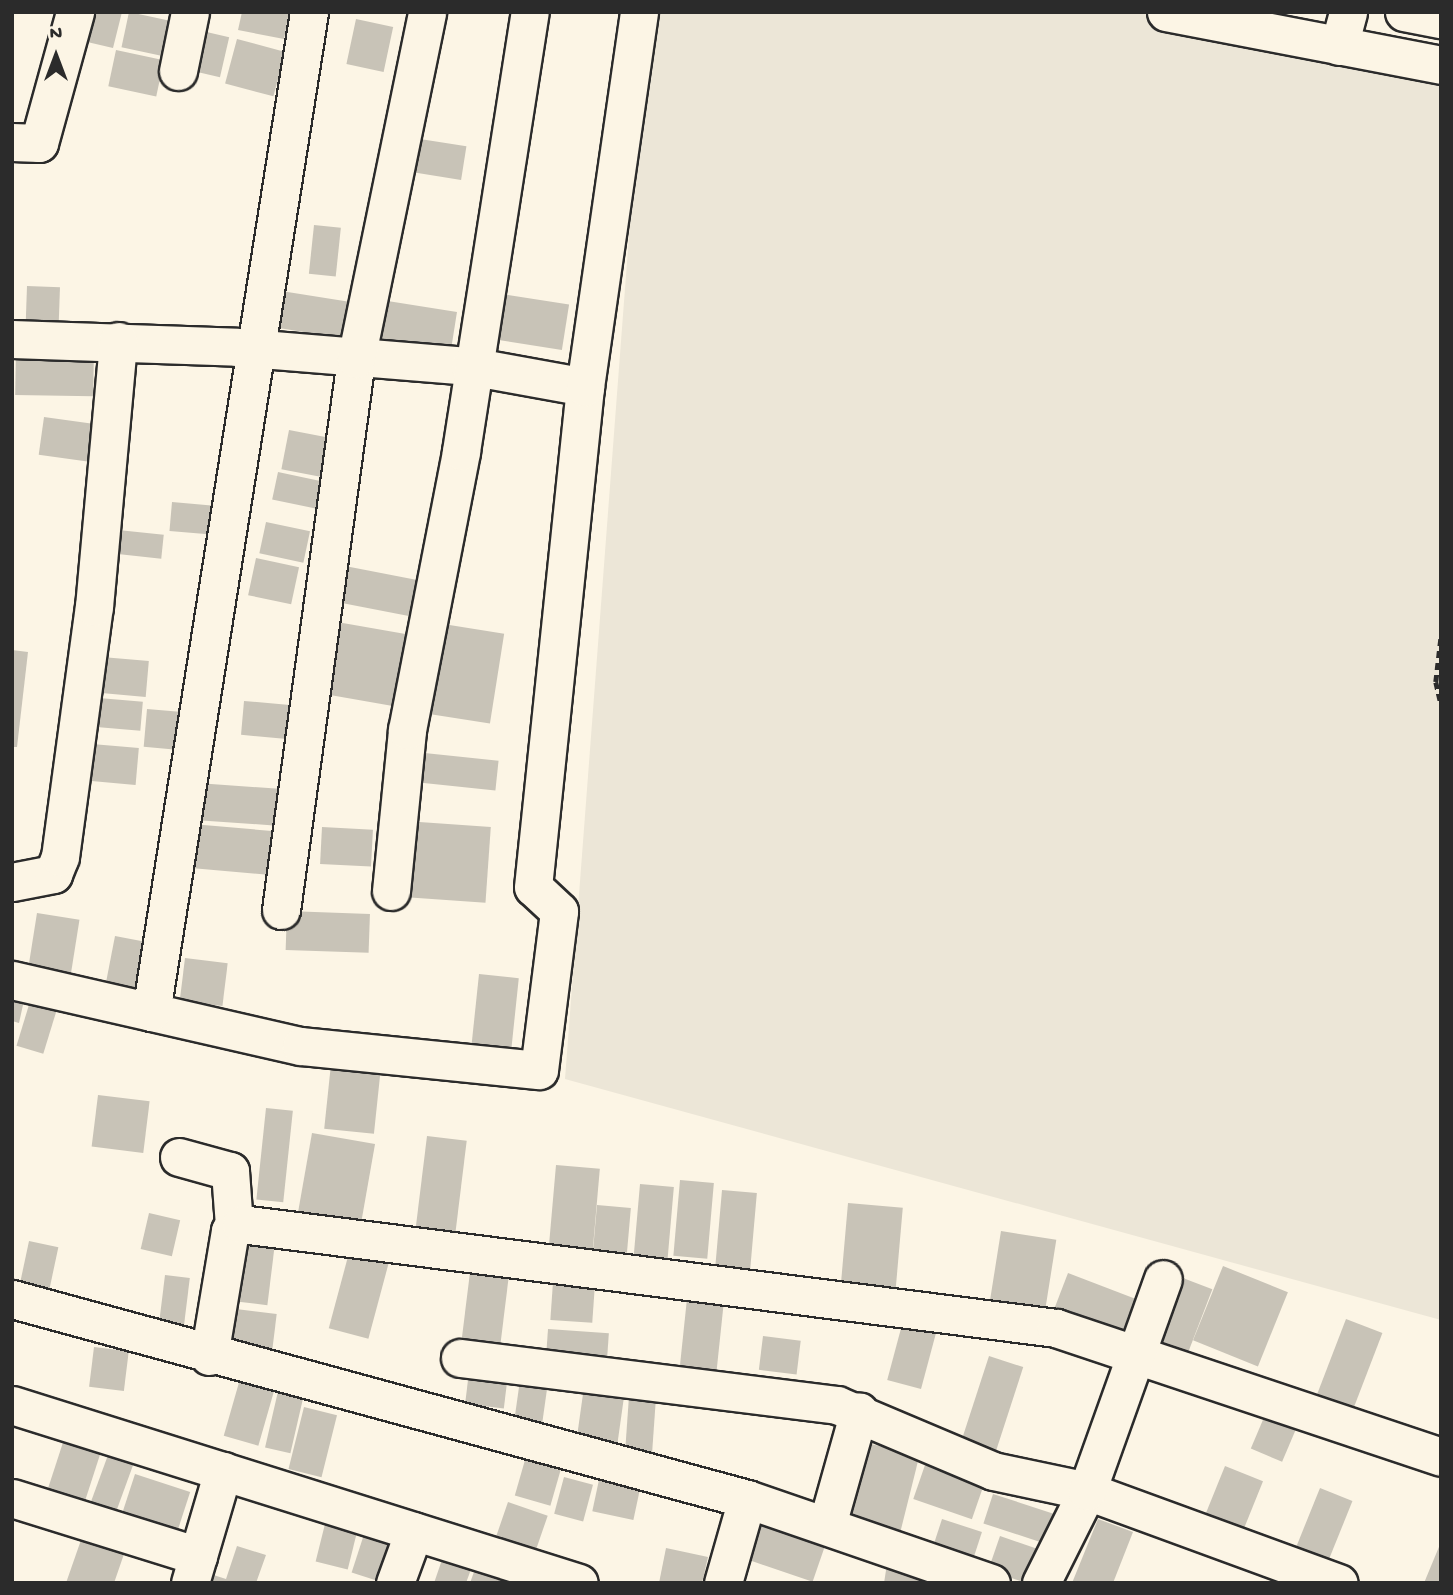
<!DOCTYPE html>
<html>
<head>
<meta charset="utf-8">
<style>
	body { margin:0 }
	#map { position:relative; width:1453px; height:1595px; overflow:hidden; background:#fcf5e5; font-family:"Gochi Hand",sans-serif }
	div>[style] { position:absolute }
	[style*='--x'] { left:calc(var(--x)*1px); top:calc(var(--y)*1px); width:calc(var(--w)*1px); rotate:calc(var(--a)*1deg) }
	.built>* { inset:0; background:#ece6d7 }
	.building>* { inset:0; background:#c8c3b7; transform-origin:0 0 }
	.path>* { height:4.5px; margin-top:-2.25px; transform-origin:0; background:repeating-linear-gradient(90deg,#2b2b2b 0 7px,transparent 0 12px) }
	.roads { filter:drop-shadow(2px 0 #2b2b2b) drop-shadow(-2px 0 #2b2b2b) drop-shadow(0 2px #2b2b2b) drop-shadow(0 -2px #2b2b2b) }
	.minor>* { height:37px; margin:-18.5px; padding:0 18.5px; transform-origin:18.5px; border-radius:18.5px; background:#fcf5e5 }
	span { translate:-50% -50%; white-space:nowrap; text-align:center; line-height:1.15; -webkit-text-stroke:5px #fcf5e5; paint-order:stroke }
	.frame { position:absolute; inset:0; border:14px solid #2b2b2b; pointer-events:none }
	.north { position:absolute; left:21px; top:21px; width:70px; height:70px; -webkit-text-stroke:5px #fcf5e5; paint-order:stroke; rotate:0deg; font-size:19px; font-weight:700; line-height:28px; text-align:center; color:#2b2b2b }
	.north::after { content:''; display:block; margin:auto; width:24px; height:32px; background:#2b2b2b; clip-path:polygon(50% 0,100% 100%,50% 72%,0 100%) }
</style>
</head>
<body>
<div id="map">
	<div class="built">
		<div style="clip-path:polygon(646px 12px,1194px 12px,1441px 57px,1441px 1320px,565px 1079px)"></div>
	</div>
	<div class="building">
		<div style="clip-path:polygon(90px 12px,122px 12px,113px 48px,83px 41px)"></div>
		<div style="left:129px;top:12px;width:43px;height:36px;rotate:12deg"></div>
		<div style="clip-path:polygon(242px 12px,289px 12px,284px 39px,238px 30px)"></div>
		<div style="left:356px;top:19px;width:38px;height:46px;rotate:12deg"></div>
		<div style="left:198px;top:30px;width:32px;height:41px;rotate:13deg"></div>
		<div style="left:237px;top:39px;width:50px;height:46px;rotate:15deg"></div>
		<div style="left:116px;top:50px;width:49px;height:37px;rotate:12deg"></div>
		<div style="left:420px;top:139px;width:47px;height:34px;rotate:9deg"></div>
		<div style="left:314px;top:225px;width:27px;height:49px;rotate:6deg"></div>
		<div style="left:27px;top:286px;width:33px;height:50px;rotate:2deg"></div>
		<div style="left:275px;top:290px;width:86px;height:37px;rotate:9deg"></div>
		<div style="left:496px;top:293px;width:74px;height:46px;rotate:9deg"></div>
		<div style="left:375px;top:299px;width:83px;height:38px;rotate:9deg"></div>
		<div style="left:16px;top:348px;width:78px;height:47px;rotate:1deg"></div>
		<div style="left:44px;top:417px;width:51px;height:38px;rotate:8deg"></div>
		<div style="left:289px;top:430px;width:49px;height:40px;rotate:11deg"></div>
		<div style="left:278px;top:472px;width:48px;height:28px;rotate:12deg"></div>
		<div style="left:172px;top:502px;width:48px;height:29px;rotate:5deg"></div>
		<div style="left:266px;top:522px;width:45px;height:32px;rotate:12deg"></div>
		<div style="left:118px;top:530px;width:46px;height:24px;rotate:6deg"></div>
		<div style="left:256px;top:558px;width:44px;height:38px;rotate:12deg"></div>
		<div style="left:345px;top:566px;width:80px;height:37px;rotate:11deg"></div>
		<div style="left:337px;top:622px;width:84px;height:73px;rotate:10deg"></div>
		<div style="left:437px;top:623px;width:68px;height:91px;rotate:9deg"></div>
		<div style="clip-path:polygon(12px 650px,28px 652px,17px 747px,12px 747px)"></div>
		<div style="left:102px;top:657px;width:47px;height:36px;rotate:5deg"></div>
		<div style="left:99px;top:698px;width:44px;height:29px;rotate:5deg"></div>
		<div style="left:244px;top:701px;width:46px;height:34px;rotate:5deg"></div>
		<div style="left:147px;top:709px;width:44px;height:38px;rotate:5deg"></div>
		<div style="left:92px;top:744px;width:47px;height:37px;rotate:5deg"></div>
		<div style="left:415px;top:752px;width:84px;height:30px;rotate:6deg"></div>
		<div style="left:197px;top:783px;width:86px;height:37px;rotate:4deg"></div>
		<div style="left:405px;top:821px;width:86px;height:76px;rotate:4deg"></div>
		<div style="left:192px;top:824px;width:83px;height:44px;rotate:5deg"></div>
		<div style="left:322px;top:827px;width:51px;height:37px;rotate:3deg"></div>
		<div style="left:287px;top:911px;width:83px;height:39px;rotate:2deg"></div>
		<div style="left:37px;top:913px;width:43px;height:55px;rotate:9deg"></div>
		<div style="left:115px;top:936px;width:32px;height:47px;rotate:11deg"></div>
		<div style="left:185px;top:958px;width:43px;height:43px;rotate:7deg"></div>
		<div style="left:479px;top:974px;width:40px;height:92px;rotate:6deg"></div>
		<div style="clip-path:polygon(12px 987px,26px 991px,19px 1023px,12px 1021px)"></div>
		<div style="left:32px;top:995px;width:28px;height:53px;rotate:17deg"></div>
		<div style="left:331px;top:1064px;width:50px;height:65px;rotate:6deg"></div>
		<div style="left:98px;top:1095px;width:52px;height:52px;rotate:7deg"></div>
		<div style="left:266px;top:1108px;width:27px;height:92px;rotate:6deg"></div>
		<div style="left:312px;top:1133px;width:64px;height:87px;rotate:10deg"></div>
		<div style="left:427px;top:1136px;width:40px;height:96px;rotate:7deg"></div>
		<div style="left:556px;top:1165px;width:44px;height:82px;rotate:5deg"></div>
		<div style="left:680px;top:1180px;width:34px;height:76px;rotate:5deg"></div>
		<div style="left:640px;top:1184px;width:34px;height:83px;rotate:5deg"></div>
		<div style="left:722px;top:1190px;width:35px;height:88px;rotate:5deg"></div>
		<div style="left:848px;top:1203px;width:55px;height:85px;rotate:5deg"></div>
		<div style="left:597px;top:1205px;width:34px;height:45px;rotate:5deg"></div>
		<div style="left:149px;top:1213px;width:32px;height:37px;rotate:13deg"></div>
		<div style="left:1001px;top:1231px;width:56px;height:76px;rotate:9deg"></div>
		<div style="left:245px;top:1233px;width:31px;height:69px;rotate:7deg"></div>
		<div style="left:29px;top:1241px;width:30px;height:48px;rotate:12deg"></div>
		<div style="left:350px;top:1249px;width:41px;height:82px;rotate:15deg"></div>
		<div style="left:471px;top:1264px;width:39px;height:88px;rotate:7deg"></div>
		<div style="left:1223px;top:1266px;width:70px;height:80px;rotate:22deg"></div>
		<div style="left:1068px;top:1273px;width:79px;height:42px;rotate:21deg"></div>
		<div style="left:165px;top:1275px;width:25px;height:48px;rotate:7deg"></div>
		<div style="left:1175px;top:1275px;width:40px;height:76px;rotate:21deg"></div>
		<div style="left:553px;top:1282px;width:42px;height:38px;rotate:4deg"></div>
		<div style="left:688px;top:1289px;width:37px;height:91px;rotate:6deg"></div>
		<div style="left:236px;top:1309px;width:41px;height:40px;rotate:7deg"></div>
		<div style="left:1346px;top:1319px;width:39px;height:90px;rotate:21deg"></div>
		<div style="left:903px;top:1321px;width:35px;height:61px;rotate:15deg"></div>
		<div style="left:548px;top:1329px;width:61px;height:36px;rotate:4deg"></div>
		<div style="left:763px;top:1336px;width:38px;height:34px;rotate:7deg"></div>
		<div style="left:94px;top:1347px;width:35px;height:40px;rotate:7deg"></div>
		<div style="left:989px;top:1356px;width:36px;height:90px;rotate:18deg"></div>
		<div style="left:469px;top:1372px;width:39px;height:32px;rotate:7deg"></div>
		<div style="left:240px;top:1379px;width:36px;height:59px;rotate:16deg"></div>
		<div style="left:520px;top:1380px;width:28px;height:41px;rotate:8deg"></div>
		<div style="left:279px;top:1387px;width:26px;height:62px;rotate:13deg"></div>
		<div style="left:583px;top:1394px;width:41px;height:49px;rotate:8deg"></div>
		<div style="left:629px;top:1396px;width:27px;height:62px;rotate:4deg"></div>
		<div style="left:304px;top:1407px;width:34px;height:64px;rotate:14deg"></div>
		<div style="left:1268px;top:1408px;width:34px;height:44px;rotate:23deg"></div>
		<div style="left:68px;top:1427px;width:39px;height:80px;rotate:18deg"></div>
		<div style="left:863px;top:1442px;width:58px;height:78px;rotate:14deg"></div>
		<div style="left:108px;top:1455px;width:27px;height:69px;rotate:20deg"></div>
		<div style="left:525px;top:1460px;width:37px;height:37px;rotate:16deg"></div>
		<div style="left:925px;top:1465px;width:62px;height:36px;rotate:19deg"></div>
		<div style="left:1225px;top:1466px;width:41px;height:64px;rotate:22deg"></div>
		<div style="left:135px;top:1474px;width:58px;height:54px;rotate:18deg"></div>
		<div style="left:600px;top:1475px;width:42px;height:37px;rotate:12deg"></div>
		<div style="left:564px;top:1477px;width:30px;height:38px;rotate:15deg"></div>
		<div style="left:1320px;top:1488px;width:35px;height:70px;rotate:22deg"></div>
		<div style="left:993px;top:1494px;width:66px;height:31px;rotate:18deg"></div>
		<div style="left:508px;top:1502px;width:42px;height:45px;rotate:19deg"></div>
		<div style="left:328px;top:1512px;width:33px;height:51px;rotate:14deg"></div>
		<div style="left:751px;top:1512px;width:81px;height:46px;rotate:19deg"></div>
		<div style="left:942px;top:1519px;width:42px;height:35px;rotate:18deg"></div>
		<div style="clip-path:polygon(1098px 1519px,1133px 1532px,1113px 1583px,1072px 1583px)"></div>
		<div style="left:368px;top:1522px;width:36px;height:53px;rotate:18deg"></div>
		<div style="left:1000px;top:1536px;width:40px;height:36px;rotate:19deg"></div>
		<div style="clip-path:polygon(81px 1540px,124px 1554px,114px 1583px,66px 1583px)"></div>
		<div style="clip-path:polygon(1441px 1542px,1441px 1583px,1424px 1583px)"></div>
		<div style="clip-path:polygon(237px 1546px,266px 1555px,256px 1583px,193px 1583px,198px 1570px,226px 1579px)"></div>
		<div style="clip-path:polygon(666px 1548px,708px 1557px,702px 1583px,659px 1583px)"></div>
		<div style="clip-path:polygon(445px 1551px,474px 1561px,466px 1583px,434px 1583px)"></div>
		<div style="clip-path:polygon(479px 1558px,527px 1583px,470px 1583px)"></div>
		<div style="clip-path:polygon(887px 1564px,923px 1570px,921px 1583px,884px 1583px)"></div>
	</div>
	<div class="path">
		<div style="--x:1441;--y:639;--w:43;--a:96.6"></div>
		<div style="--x:1436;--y:682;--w:23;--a:77"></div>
	</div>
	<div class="roads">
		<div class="minor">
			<div style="--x:1166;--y:12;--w:280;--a:10.9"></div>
			<div style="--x:1404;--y:12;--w:38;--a:11"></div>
			<div style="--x:1339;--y:46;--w:35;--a:-75"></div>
			<div style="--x:178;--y:71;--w:60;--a:-78.5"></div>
			<div style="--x:12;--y:142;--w:27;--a:2"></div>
			<div style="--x:39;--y:143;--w:136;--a:-74.6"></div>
			<div style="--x:12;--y:339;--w:225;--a:2"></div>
			<div style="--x:237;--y:347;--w:234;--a:4.7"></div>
			<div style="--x:470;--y:366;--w:117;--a:10.3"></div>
			<div style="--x:12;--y:882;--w:42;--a:-11"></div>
			<div style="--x:53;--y:874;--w:18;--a:-68"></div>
			<div style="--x:60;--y:857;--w:252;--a:-82.3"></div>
			<div style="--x:94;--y:607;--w:267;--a:-84.8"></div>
			<div style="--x:391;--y:891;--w:162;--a:-84.3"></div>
			<div style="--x:407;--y:730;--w:284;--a:-79"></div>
			<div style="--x:461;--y:451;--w:444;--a:-81.1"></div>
			<div style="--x:281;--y:910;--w:556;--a:-82.25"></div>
			<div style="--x:356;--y:359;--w:354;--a:-78.4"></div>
			<div style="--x:12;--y:980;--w:296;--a:12.9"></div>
			<div style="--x:301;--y:1046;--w:239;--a:5.8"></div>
			<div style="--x:539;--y:1070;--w:160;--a:-82.8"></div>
			<div style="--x:559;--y:911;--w:35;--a:-137"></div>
			<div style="--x:533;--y:887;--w:503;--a:-84.06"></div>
			<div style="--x:585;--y:387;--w:379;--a:-81.8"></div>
			<div style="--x:151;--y:1012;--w:1012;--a:-81.02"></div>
			<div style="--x:179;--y:1157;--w:53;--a:15.4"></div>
			<div style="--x:230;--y:1171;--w:54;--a:85.8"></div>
			<div style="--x:12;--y:1299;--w:762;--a:15.22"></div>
			<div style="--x:747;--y:1499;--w:258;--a:19"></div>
			<div style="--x:209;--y:1356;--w:127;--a:-80.5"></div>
			<div style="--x:230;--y:1231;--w:13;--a:-32"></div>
			<div style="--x:241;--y:1224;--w:822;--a:7.27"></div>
			<div style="--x:1056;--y:1328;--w:406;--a:18.5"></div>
			<div style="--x:460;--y:1358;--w:380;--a:7.1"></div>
			<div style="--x:837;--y:1405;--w:169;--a:22.9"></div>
			<div style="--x:993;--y:1471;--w:96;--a:12"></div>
			<div style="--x:1087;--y:1491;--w:268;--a:20.1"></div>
			<div style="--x:12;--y:1405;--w:594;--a:17.43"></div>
			<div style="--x:12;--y:1498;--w:195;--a:17.3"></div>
			<div style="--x:827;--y:1525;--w:118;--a:-74.3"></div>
			<div style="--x:190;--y:1583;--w:117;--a:-73.6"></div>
			<div style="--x:395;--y:1583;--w:55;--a:-69.9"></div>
			<div style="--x:723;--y:1583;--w:87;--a:-74.1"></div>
			<div style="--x:1041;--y:1583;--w:103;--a:-63.4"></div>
			<div style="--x:1087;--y:1491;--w:225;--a:-70.3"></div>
		</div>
	</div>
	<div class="frame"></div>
	<div class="north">N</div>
</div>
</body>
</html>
